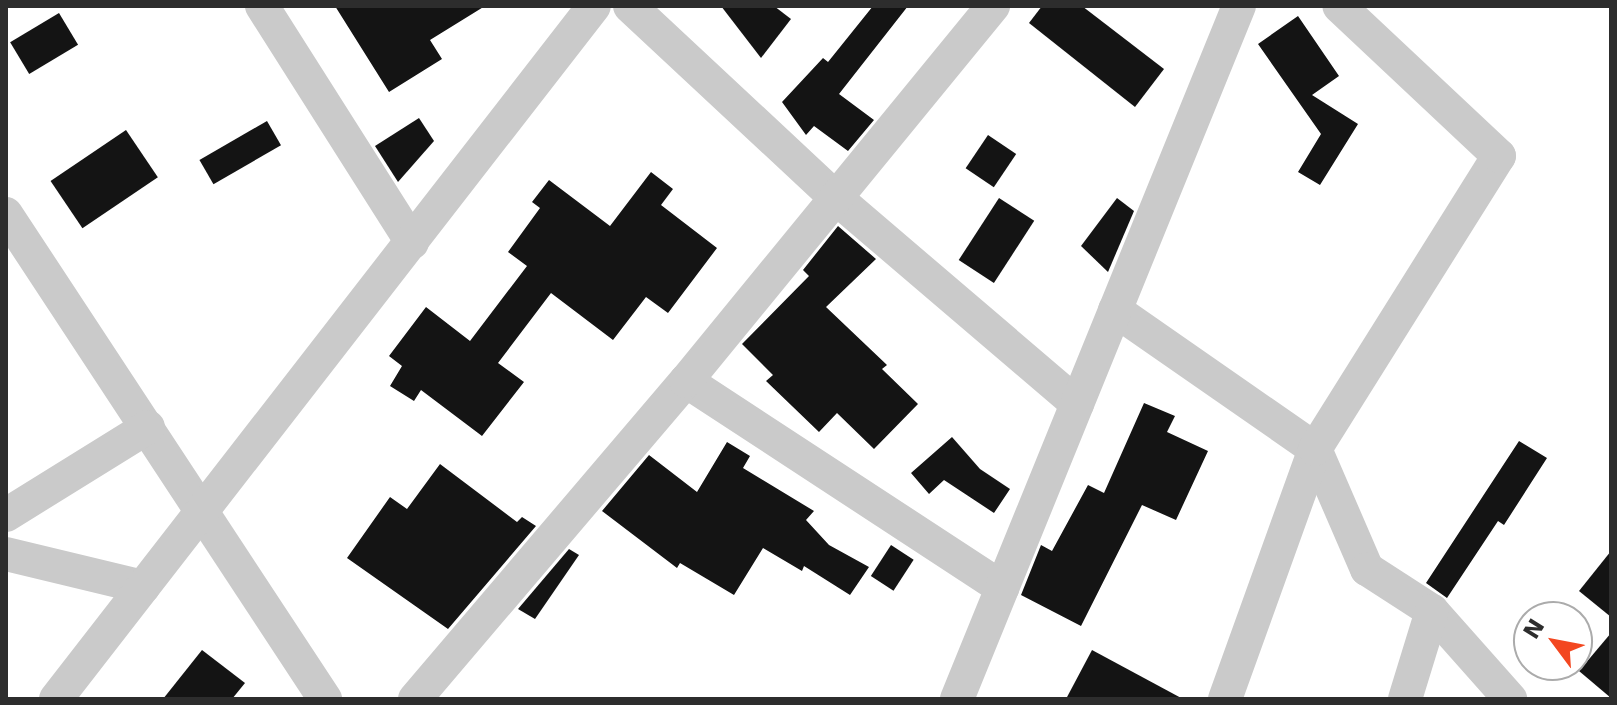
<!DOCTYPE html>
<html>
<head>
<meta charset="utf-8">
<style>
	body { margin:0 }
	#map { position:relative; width:1617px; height:705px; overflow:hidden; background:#fff; font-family:"DejaVu Sans",sans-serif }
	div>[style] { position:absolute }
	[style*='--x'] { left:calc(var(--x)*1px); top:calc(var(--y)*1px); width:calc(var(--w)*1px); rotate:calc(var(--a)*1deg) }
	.building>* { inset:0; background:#141414; transform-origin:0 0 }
	.street>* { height:34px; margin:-17px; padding:0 17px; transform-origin:17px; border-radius:17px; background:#cacaca }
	span { translate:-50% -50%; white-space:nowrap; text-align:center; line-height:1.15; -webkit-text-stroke:8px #fff; paint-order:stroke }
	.frame { position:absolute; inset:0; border:8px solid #2d2d2d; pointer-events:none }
	.north { position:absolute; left:1513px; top:601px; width:80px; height:80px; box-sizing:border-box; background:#fff; border:2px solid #ababab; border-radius:50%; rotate:302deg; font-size:22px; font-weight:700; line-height:32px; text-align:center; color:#2d2d2d }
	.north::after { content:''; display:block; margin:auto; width:28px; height:36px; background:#f34720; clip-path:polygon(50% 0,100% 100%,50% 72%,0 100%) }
</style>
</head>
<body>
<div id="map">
	<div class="building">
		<div style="clip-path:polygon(335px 6px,485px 6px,430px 40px,442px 59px,389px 92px)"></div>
		<div style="clip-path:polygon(721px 6px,774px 6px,791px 19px,761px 58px)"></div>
		<div style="clip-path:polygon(873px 6px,908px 6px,839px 94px,874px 120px,848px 151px,814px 126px,806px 135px,782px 102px,823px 58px,828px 62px)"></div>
		<div style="clip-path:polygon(1042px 6px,1082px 6px,1164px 69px,1135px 107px,1029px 23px)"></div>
		<div style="left:59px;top:13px;width:37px;height:57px;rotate:59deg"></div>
		<div style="clip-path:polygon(1298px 16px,1339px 76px,1312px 95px,1358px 124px,1320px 185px,1298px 172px,1321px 134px,1258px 44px)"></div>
		<div style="clip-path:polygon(419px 118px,434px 141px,398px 182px,375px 146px)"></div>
		<div style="left:267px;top:121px;width:28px;height:78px;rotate:60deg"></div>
		<div style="left:126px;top:130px;width:57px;height:91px;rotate:56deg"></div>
		<div style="left:988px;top:135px;width:34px;height:40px;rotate:34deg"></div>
		<div style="clip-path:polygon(651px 172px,673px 189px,661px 205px,717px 248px,668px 313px,646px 297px,613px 340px,551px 293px,498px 363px,524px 382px,482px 436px,421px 390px,414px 401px,390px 386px,402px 366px,389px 356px,426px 307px,470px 341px,527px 266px,508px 252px,540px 208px,532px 202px,549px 180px,610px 226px)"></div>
		<div style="left:999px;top:198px;width:42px;height:74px;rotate:33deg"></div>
		<div style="clip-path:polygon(1117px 198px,1134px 211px,1108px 272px,1081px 246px)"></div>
		<div style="clip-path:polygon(838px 226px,876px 259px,826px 307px,887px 365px,882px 369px,918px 404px,874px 449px,837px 413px,819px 432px,766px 381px,773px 375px,742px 344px,809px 276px,803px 270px)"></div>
		<div style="clip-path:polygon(1144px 403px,1175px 416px,1167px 432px,1208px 451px,1176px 520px,1142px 505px,1081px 626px,1021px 595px,1041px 545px,1052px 551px,1088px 485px,1104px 493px)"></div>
		<div style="clip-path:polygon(952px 437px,980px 469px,1010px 489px,994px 513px,944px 480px,929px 494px,911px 473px)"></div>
		<div style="clip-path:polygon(1519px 441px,1547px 458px,1504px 525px,1498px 521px,1447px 598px,1426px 583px)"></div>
		<div style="clip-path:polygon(727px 442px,750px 456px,743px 468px,814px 511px,806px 520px,829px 545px,869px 567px,850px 595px,804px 566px,802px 571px,763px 548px,734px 595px,680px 563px,677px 568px,602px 511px,649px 455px,697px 492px)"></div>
		<div style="clip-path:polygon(440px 464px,517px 522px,522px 517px,536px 526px,448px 629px,347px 558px,390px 497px,407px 509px)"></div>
		<div style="left:891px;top:545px;width:27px;height:37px;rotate:33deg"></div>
		<div style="clip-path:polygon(569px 549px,579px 555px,535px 619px,518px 609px)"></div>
		<div style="clip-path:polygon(1611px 551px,1611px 617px,1579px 591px)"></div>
		<div style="clip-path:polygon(1611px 633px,1611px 698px,1579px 671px)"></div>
		<div style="clip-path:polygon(202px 650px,245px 683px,232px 699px,163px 699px)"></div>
		<div style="clip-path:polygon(1092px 650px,1183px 699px,1066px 699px)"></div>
	</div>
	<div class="street">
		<div style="--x:262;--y:6;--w:280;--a:57.6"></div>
		<div style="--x:630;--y:6;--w:282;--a:43"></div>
		<div style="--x:836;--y:198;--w:317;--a:40.5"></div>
		<div style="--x:6;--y:214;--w:581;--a:56.67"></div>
		<div style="--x:1115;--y:310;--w:244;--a:34.8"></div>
		<div style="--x:1315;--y:449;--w:131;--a:66.6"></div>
		<div style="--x:1367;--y:569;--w:77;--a:32.9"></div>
		<div style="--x:1432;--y:611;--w:118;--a:48.4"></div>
		<div style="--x:686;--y:381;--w:378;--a:33.2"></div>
		<div style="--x:6;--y:515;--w:167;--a:-31.8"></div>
		<div style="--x:6;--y:554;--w:141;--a:13.5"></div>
		<div style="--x:56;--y:699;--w:877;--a:-52.18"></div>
		<div style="--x:415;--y:699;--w:418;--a:-49.6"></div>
		<div style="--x:686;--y:381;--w:485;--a:-50.7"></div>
		<div style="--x:957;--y:699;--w:748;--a:-67.86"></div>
		<div style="--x:1225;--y:699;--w:266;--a:-70.2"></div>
		<div style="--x:1315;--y:449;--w:346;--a:-57.9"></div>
		<div style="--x:1499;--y:156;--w:219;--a:-136.8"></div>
		<div style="--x:1405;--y:699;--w:92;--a:-72.9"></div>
	</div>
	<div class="frame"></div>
	<div class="north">N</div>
</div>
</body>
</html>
